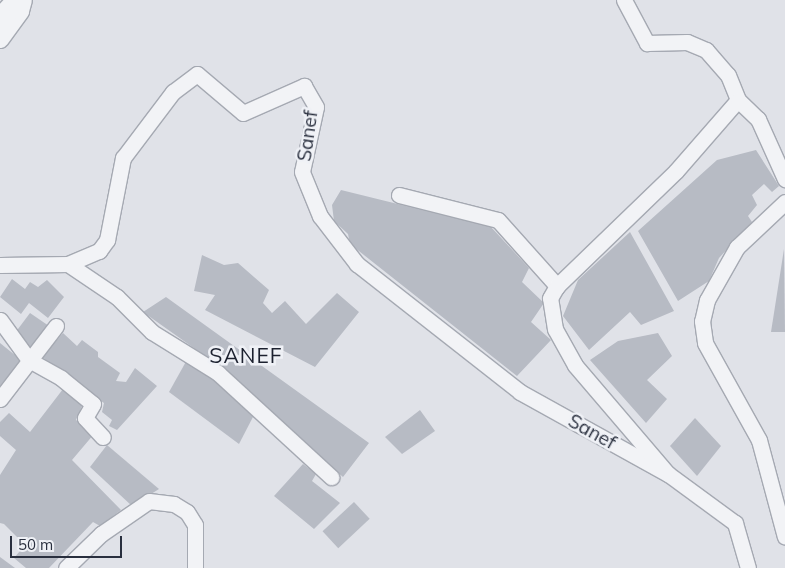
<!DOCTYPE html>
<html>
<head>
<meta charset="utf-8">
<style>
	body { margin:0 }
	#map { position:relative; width:785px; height:568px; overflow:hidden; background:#e0e2e8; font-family:Mulish,sans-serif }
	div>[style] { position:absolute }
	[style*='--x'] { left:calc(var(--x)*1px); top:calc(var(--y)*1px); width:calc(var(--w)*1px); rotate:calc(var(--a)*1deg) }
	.building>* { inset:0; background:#b7bbc4; transform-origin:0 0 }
	.roads { filter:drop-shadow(1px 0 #a5a9b2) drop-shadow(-1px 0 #a5a9b2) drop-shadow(0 1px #a5a9b2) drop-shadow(0 -1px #a5a9b2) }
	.minor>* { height:15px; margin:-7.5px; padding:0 7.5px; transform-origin:7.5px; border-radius:7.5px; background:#f2f3f6 }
	.tertiary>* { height:18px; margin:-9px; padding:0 9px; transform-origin:9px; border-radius:9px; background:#f2f3f6 }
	span { translate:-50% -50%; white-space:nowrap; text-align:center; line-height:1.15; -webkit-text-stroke:5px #eff1f6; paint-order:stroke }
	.street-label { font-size:19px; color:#292f3e }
	.quarter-label { font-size:21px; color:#1c212f; letter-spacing:1px }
	.scale { position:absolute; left:10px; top:536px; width:112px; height:22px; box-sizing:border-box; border:2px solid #292f3e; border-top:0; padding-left:6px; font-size:15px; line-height:18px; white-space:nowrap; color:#292f3e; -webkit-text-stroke:4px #eff1f6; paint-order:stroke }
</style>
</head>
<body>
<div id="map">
	<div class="building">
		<div style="clip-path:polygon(756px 150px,779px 186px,772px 192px,764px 184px,752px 195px,757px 205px,748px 216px,752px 222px,719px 258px,709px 281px,678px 301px,638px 231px,717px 160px)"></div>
		<div style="clip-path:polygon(341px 190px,491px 227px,529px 268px,522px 282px,544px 303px,531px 322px,551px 340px,517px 376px,350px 244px,348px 234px,334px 221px,332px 205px)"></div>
		<div style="clip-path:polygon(630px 232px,674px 311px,641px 325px,630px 312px,589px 350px,563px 316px,578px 280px)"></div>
		<div style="clip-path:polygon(784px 249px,785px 332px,771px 332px)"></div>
		<div style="clip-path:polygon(202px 255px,224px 265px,238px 263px,269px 290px,263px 303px,272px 313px,285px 301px,306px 324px,337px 293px,359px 312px,315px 367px,205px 310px,215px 295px,194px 291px)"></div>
		<div style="clip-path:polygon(12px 279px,25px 289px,30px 282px,38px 287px,47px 280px,64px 297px,48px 318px,29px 303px,21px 314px,0 297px)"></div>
		<div style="clip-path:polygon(166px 297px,369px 443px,343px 477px,215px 363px,143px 312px)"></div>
		<div style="clip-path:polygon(30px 313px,49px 326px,30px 353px,15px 333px)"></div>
		<div style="clip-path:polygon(63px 333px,77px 346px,82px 340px,98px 352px,98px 357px,120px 373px,116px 381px,126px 382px,135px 368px,157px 386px,117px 430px,109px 426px,112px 420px,102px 412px,104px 403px,42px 357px)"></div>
		<div style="clip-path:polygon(658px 333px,672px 356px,647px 380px,667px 399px,646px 423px,590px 360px,618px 341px)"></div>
		<div style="clip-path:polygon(0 343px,21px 360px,0 386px)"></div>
		<div style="clip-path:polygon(188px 358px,254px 415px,239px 444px,169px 392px)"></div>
		<div style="clip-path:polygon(63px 389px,82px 406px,76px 420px,94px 434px,72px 460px,121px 510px,100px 526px,93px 522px,49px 568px,26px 568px,14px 558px,25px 545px,4px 524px,0 523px,0 475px,16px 450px,0 436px,0 422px,9px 413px,30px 432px)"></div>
		<div style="clip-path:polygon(420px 410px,435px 431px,402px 454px,385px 437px)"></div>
		<div style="clip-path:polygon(695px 418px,721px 446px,697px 476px,670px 446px)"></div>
		<div style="clip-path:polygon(107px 445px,159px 489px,132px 506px,90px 467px)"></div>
		<div style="clip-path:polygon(303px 464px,316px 474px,312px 481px,340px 503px,314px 529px,274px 496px)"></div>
		<div style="left:354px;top:502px;width:23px;height:43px;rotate:47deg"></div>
		<div style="clip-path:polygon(0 557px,15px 568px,0 568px)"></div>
	</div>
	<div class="roads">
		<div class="minor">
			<div style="--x:624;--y:0;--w:49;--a:61.9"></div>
			<div style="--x:647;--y:43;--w:40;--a:-1.4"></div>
			<div style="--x:687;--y:42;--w:21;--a:23"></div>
			<div style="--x:706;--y:50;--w:33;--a:49"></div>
			<div style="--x:728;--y:75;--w:27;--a:68"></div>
			<div style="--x:399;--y:195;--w:102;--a:14.2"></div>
			<div style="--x:498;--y:220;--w:89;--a:48.2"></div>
			<div style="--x:785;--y:202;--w:66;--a:136.8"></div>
			<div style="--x:737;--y:247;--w:61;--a:119.5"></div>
			<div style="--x:707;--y:300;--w:22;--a:103"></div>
			<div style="--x:702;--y:321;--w:22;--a:82"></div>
			<div style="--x:705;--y:343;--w:111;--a:60.9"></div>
			<div style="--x:759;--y:440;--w:100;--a:75"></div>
			<div style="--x:68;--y:264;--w:59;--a:34"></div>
			<div style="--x:117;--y:297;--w:49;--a:45"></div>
			<div style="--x:152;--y:332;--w:78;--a:31.8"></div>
			<div style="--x:218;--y:373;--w:154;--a:42.6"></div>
			<div style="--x:0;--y:265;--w:68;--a:-0.8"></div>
			<div style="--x:68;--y:264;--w:34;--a:-23"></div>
			<div style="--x:99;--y:251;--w:14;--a:-54"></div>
			<div style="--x:107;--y:240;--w:84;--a:-79"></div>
			<div style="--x:123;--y:158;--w:83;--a:-52.9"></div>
			<div style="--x:173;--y:92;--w:30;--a:-37"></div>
			<div style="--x:197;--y:74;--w:60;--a:40.3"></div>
			<div style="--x:243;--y:113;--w:67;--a:-23.9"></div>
			<div style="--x:304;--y:86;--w:24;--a:60"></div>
			<div style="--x:316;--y:107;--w:66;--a:102.2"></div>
			<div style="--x:302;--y:172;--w:48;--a:67.8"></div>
			<div style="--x:320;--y:216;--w:61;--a:52.4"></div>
			<div style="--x:357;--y:264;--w:207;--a:38.1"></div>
			<div style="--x:520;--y:392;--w:169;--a:29"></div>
			<div style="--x:0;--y:320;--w:49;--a:54.1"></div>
			<div style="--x:29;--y:360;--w:37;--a:29"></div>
			<div style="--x:61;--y:378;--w:41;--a:39.1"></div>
			<div style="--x:93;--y:404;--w:16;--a:120"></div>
			<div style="--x:85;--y:418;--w:26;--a:47"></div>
			<div style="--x:0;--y:399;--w:92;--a:-52.5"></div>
			<div style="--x:66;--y:568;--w:49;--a:-44.2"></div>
			<div style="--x:101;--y:534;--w:58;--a:-34.5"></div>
			<div style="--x:149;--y:501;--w:25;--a:7"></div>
			<div style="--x:174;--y:504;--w:15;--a:32"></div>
			<div style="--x:187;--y:512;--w:15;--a:58"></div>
			<div style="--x:195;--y:525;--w:43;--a:90"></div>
			<div style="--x:748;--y:568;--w:47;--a:-106.1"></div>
			<div style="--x:735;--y:523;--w:83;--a:-143.8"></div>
			<div style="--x:668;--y:474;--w:143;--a:-130.5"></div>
			<div style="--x:575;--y:365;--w:41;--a:-119.1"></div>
			<div style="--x:555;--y:329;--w:31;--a:-99"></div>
			<div style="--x:550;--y:298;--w:14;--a:-60"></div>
			<div style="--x:557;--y:286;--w:165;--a:-44"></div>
			<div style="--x:676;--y:171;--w:94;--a:-48.9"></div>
			<div style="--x:738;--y:100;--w:28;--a:44"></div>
			<div style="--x:758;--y:119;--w:66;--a:65.8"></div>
		</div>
		<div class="tertiary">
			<div style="--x:0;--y:17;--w:23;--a:-47"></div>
			<div style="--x:0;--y:39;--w:34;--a:-54"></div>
			<div style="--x:20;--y:11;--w:11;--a:-75"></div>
		</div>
	</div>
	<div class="street-label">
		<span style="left:308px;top:136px;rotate:-82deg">Sanef</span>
		<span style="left:592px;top:432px;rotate:29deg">Sanef</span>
	</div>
	<div class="quarter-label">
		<span style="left:246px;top:355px">SANEF</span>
	</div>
	<div class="scale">50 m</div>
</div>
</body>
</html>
